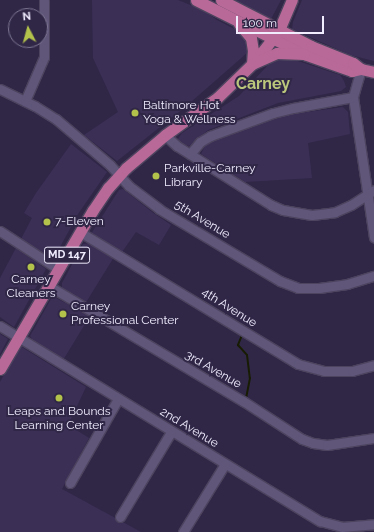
<!DOCTYPE html>
<html>
<head>
<meta charset="utf-8">
<style>
	body { margin:0 }
	#map { position:relative; width:374px; height:532px; overflow:hidden; background:#302747; font-family:Raleway,sans-serif }
	div>[style] { position:absolute }
	[style*='--x'] { left:calc(var(--x)*1px); top:calc(var(--y)*1px); width:calc(var(--w)*1px); rotate:calc(var(--a)*1deg) }
	.built>* { inset:0; background:#3b2f56 }
	.stream>* { height:2px; margin:-1px; padding:0 1px; transform-origin:1px; border-radius:1px; background:#181c03 }
	.roads { filter:drop-shadow(1px 0 #4d445f) drop-shadow(-1px 0 #4d445f) drop-shadow(0 1px #4d445f) drop-shadow(0 -1px #4d445f) }
	.minor>* { height:9px; margin:-4.5px; padding:0 4.5px; transform-origin:4.5px; border-radius:4.5px; background:#5f567a }
	.major>* { height:11px; margin:-5.5px; padding:0 5.5px; transform-origin:5.5px; border-radius:5.5px; background:#b86997 }
	.dots>* { width:11px; height:11px; translate:-50% -50%; box-sizing:border-box; border:2px solid #302747; border-radius:50% }
	span { translate:-50% -50%; white-space:nowrap; text-align:center; line-height:1.15; -webkit-text-stroke:4px #302747; paint-order:stroke }
	.shield-label span { padding:1px 3px; background:#302747; border:1px solid; border-radius:3px; -webkit-text-stroke-width:0 }
	.shield-label { font-size:11px; color:#f1edff; font-weight:700 }
	.poi-label { font-size:12px; color:#f1edff }
	.left { translate:0 -50%; text-align:left }
	.street-label { font-size:12px; color:#f1edff }
	.district-label { font-size:16px; color:#bbc77b; font-weight:700 }
	.north { position:absolute; left:8px; top:8px; width:40px; height:40px; box-sizing:border-box; background:#302747; border:1px solid #7d7691; border-radius:50%; rotate:354deg; font-size:11px; font-weight:700; line-height:16px; text-align:center; color:#f1edff }
	.north::after { content:''; display:block; margin:auto; width:14px; height:18px; background:#b3c24b; clip-path:polygon(50% 0,100% 100%,50% 72%,0 100%) }
	.scale { position:absolute; left:236px; top:16px; width:88px; height:18px; box-sizing:border-box; border:2px solid #f1edff; border-top:0; padding-left:5px; font-size:12px; line-height:14px; white-space:nowrap; color:#f1edff; -webkit-text-stroke:3px #302747; paint-order:stroke }
</style>
</head>
<body>
<div id="map">
	<div class="built">
		<div style="clip-path:polygon(92px 0,178px 0,203px 10px,217px 20px,244px 34px,250px 48px,247px 53px,184px 108px,117px 161px,84px 135px,118px 112px,93px 58px)"></div>
		<div style="clip-path:polygon(233px 0,281px 0,271px 19px)"></div>
		<div style="clip-path:polygon(302px 0,374px 0,374px 61px,350px 55px,292px 29px,293px 22px)"></div>
		<div style="clip-path:polygon(286px 57px,340px 75px,344px 81px,346px 87px,341px 91px,278px 103px,208px 130px,189px 146px,180px 143px,178px 139px,182px 133px,239px 96px,269px 64px,277px 58px)"></div>
		<div style="clip-path:polygon(343px 107px,348px 112px,350px 134px,308px 143px,312px 178px,245px 182px,201px 154px,205px 146px,210px 142px,286px 115px)"></div>
		<div style="clip-path:polygon(71px 144px,107px 172px,78px 214px,54px 258px,48px 257px,21px 239px,32px 218px,24px 213px,36px 193px)"></div>
		<div style="clip-path:polygon(123px 189px,152px 212px,171px 225px,159px 245px,136px 232px,122px 252px,91px 234px,117px 193px,119px 190px)"></div>
		<div style="clip-path:polygon(91px 243px,114px 257px,85px 304px,62px 288px,62px 283px,83px 244px)"></div>
		<div style="clip-path:polygon(16px 248px,46px 269px,14px 327px,0 317px,0 278px)"></div>
		<div style="clip-path:polygon(56px 298px,90px 316px,63px 360px,32px 339px,30px 336px,51px 299px)"></div>
		<div style="clip-path:polygon(0 334px,8px 339px,0 354px)"></div>
		<div style="clip-path:polygon(20px 346px,86px 387px,68px 425px,89px 438px,62px 489px,141px 532px,0 532px,0 382px)"></div>
	</div>
	<div class="stream">
		<div style="--x:242;--y:335;--w:11;--a:112"></div>
		<div style="--x:238;--y:345;--w:13;--a:48"></div>
		<div style="--x:247;--y:355;--w:23;--a:83"></div>
		<div style="--x:250;--y:378;--w:20;--a:101"></div>
	</div>
	<div class="roads">
		<div class="minor">
			<div style="--x:361;--y:69;--w:29;--a:106"></div>
			<div style="--x:353;--y:97;--w:142;--a:81.5"></div>
			<div style="--x:0;--y:89;--w:39;--a:26"></div>
			<div style="--x:35;--y:106;--w:25;--a:32"></div>
			<div style="--x:56;--y:119;--w:71;--a:40.4"></div>
			<div style="--x:110;--y:165;--w:28;--a:48"></div>
			<div style="--x:129;--y:186;--w:38;--a:37"></div>
			<div style="--x:159;--y:209;--w:141;--a:30.8"></div>
			<div style="--x:280;--y:281;--w:19;--a:21"></div>
			<div style="--x:298;--y:288;--w:21;--a:0"></div>
			<div style="--x:319;--y:288;--w:28;--a:-8"></div>
			<div style="--x:347;--y:284;--w:28;--a:-17"></div>
			<div style="--x:25;--y:101;--w:48;--a:-66.6"></div>
			<div style="--x:44;--y:57;--w:57;--a:-90"></div>
			<div style="--x:165;--y:135;--w:16;--a:43"></div>
			<div style="--x:177;--y:146;--w:111;--a:32.1"></div>
			<div style="--x:271;--y:205;--w:13;--a:23"></div>
			<div style="--x:283;--y:210;--w:29;--a:10"></div>
			<div style="--x:312;--y:215;--w:23;--a:-7"></div>
			<div style="--x:335;--y:212;--w:17;--a:-24"></div>
			<div style="--x:351;--y:205;--w:27;--a:-33"></div>
			<div style="--x:190;--y:154;--w:16;--a:-50"></div>
			<div style="--x:200;--y:142;--w:12;--a:-31"></div>
			<div style="--x:210;--y:136;--w:67;--a:-20.1"></div>
			<div style="--x:273;--y:113;--w:21;--a:-14"></div>
			<div style="--x:293;--y:108;--w:61;--a:-10.4"></div>
			<div style="--x:0;--y:231;--w:69;--a:33.2"></div>
			<div style="--x:80;--y:232;--w:255;--a:31.2"></div>
			<div style="--x:298;--y:364;--w:27;--a:15"></div>
			<div style="--x:324;--y:371;--w:28;--a:0"></div>
			<div style="--x:352;--y:371;--w:23;--a:-15"></div>
			<div style="--x:49;--y:286;--w:226;--a:30.7"></div>
			<div style="--x:243;--y:401;--w:70;--a:32.8"></div>
			<div style="--x:302;--y:439;--w:12;--a:20"></div>
			<div style="--x:313;--y:443;--w:14;--a:8"></div>
			<div style="--x:327;--y:445;--w:48;--a:-8.5"></div>
			<div style="--x:0;--y:326;--w:375;--a:31.4"></div>
			<div style="--x:320;--y:521;--w:23;--a:15"></div>
			<div style="--x:342;--y:527;--w:32;--a:-5"></div>
			<div style="--x:70;--y:483;--w:97;--a:-60.3"></div>
			<div style="--x:120;--y:517;--w:99;--a:-59"></div>
			<div style="--x:183;--y:532;--w:80;--a:-58.3"></div>
		</div>
		<div class="major">
			<div style="--x:196;--y:0;--w:121;--a:26.6"></div>
			<div style="--x:304;--y:54;--w:51;--a:19.5"></div>
			<div style="--x:352;--y:71;--w:9;--a:-13"></div>
			<div style="--x:361;--y:69;--w:13;--a:13"></div>
			<div style="--x:221;--y:0;--w:101;--a:27.1"></div>
			<div style="--x:311;--y:46;--w:45;--a:22"></div>
			<div style="--x:353;--y:63;--w:10;--a:37"></div>
			<div style="--x:239;--y:24;--w:18;--a:49"></div>
			<div style="--x:251;--y:38;--w:12;--a:81"></div>
			<div style="--x:253;--y:50;--w:14;--a:94"></div>
			<div style="--x:255;--y:61;--w:39;--a:-52"></div>
			<div style="--x:279;--y:30;--w:33;--a:-67"></div>
			<div style="--x:0;--y:369;--w:184;--a:-59.7"></div>
			<div style="--x:93;--y:210;--w:27;--a:-56"></div>
			<div style="--x:108;--y:188;--w:27;--a:-48"></div>
			<div style="--x:126;--y:168;--w:51;--a:-40.2"></div>
			<div style="--x:165;--y:135;--w:65;--a:-35.6"></div>
			<div style="--x:218;--y:97;--w:47;--a:-44.1"></div>
			<div style="--x:252;--y:64;--w:27;--a:-24"></div>
			<div style="--x:277;--y:53;--w:27;--a:2"></div>
		</div>
	</div>
	<div class="dots">
		<div style="left:135px;top:113px;background:#b3c24b"></div>
		<div style="left:156px;top:176px;background:#b3c24b"></div>
		<div style="left:47px;top:222px;background:#b3c24b"></div>
		<div style="left:31px;top:267px;background:#b3c24b"></div>
		<div style="left:63px;top:314px;background:#b3c24b"></div>
		<div style="left:59px;top:398px;background:#b3c24b"></div>
	</div>
	<div class="shield-label">
		<span style="left:67px;top:255px">MD 147</span>
	</div>
	<div class="poi-label">
		<span class="left" style="left:143px;top:113px">Baltimore Hot<br>Yoga &amp; Wellness</span>
		<span class="left" style="left:164px;top:176px">Parkville-Carney<br>Library</span>
		<span class="left" style="left:55px;top:222px">7-Eleven</span>
		<span style="left:31px;top:287px">Carney<br>Cleaners</span>
		<span class="left" style="left:71px;top:314px">Carney<br>Professional Center</span>
		<span style="left:59px;top:419px">Leaps and Bounds<br>Learning Center</span>
	</div>
	<div class="street-label">
		<span style="left:202px;top:220px;rotate:31deg">5th Avenue</span>
		<span style="left:229px;top:308px;rotate:32deg">4th Avenue</span>
		<span style="left:213px;top:370px;rotate:30deg">3rd Avenue</span>
		<span style="left:189px;top:428px;rotate:31deg">2nd Avenue</span>
	</div>
	<div class="district-label">
		<span style="left:263px;top:84px">Carney</span>
	</div>
	<div class="north">N</div>
	<div class="scale">100 m</div>
</div>
</body>
</html>
